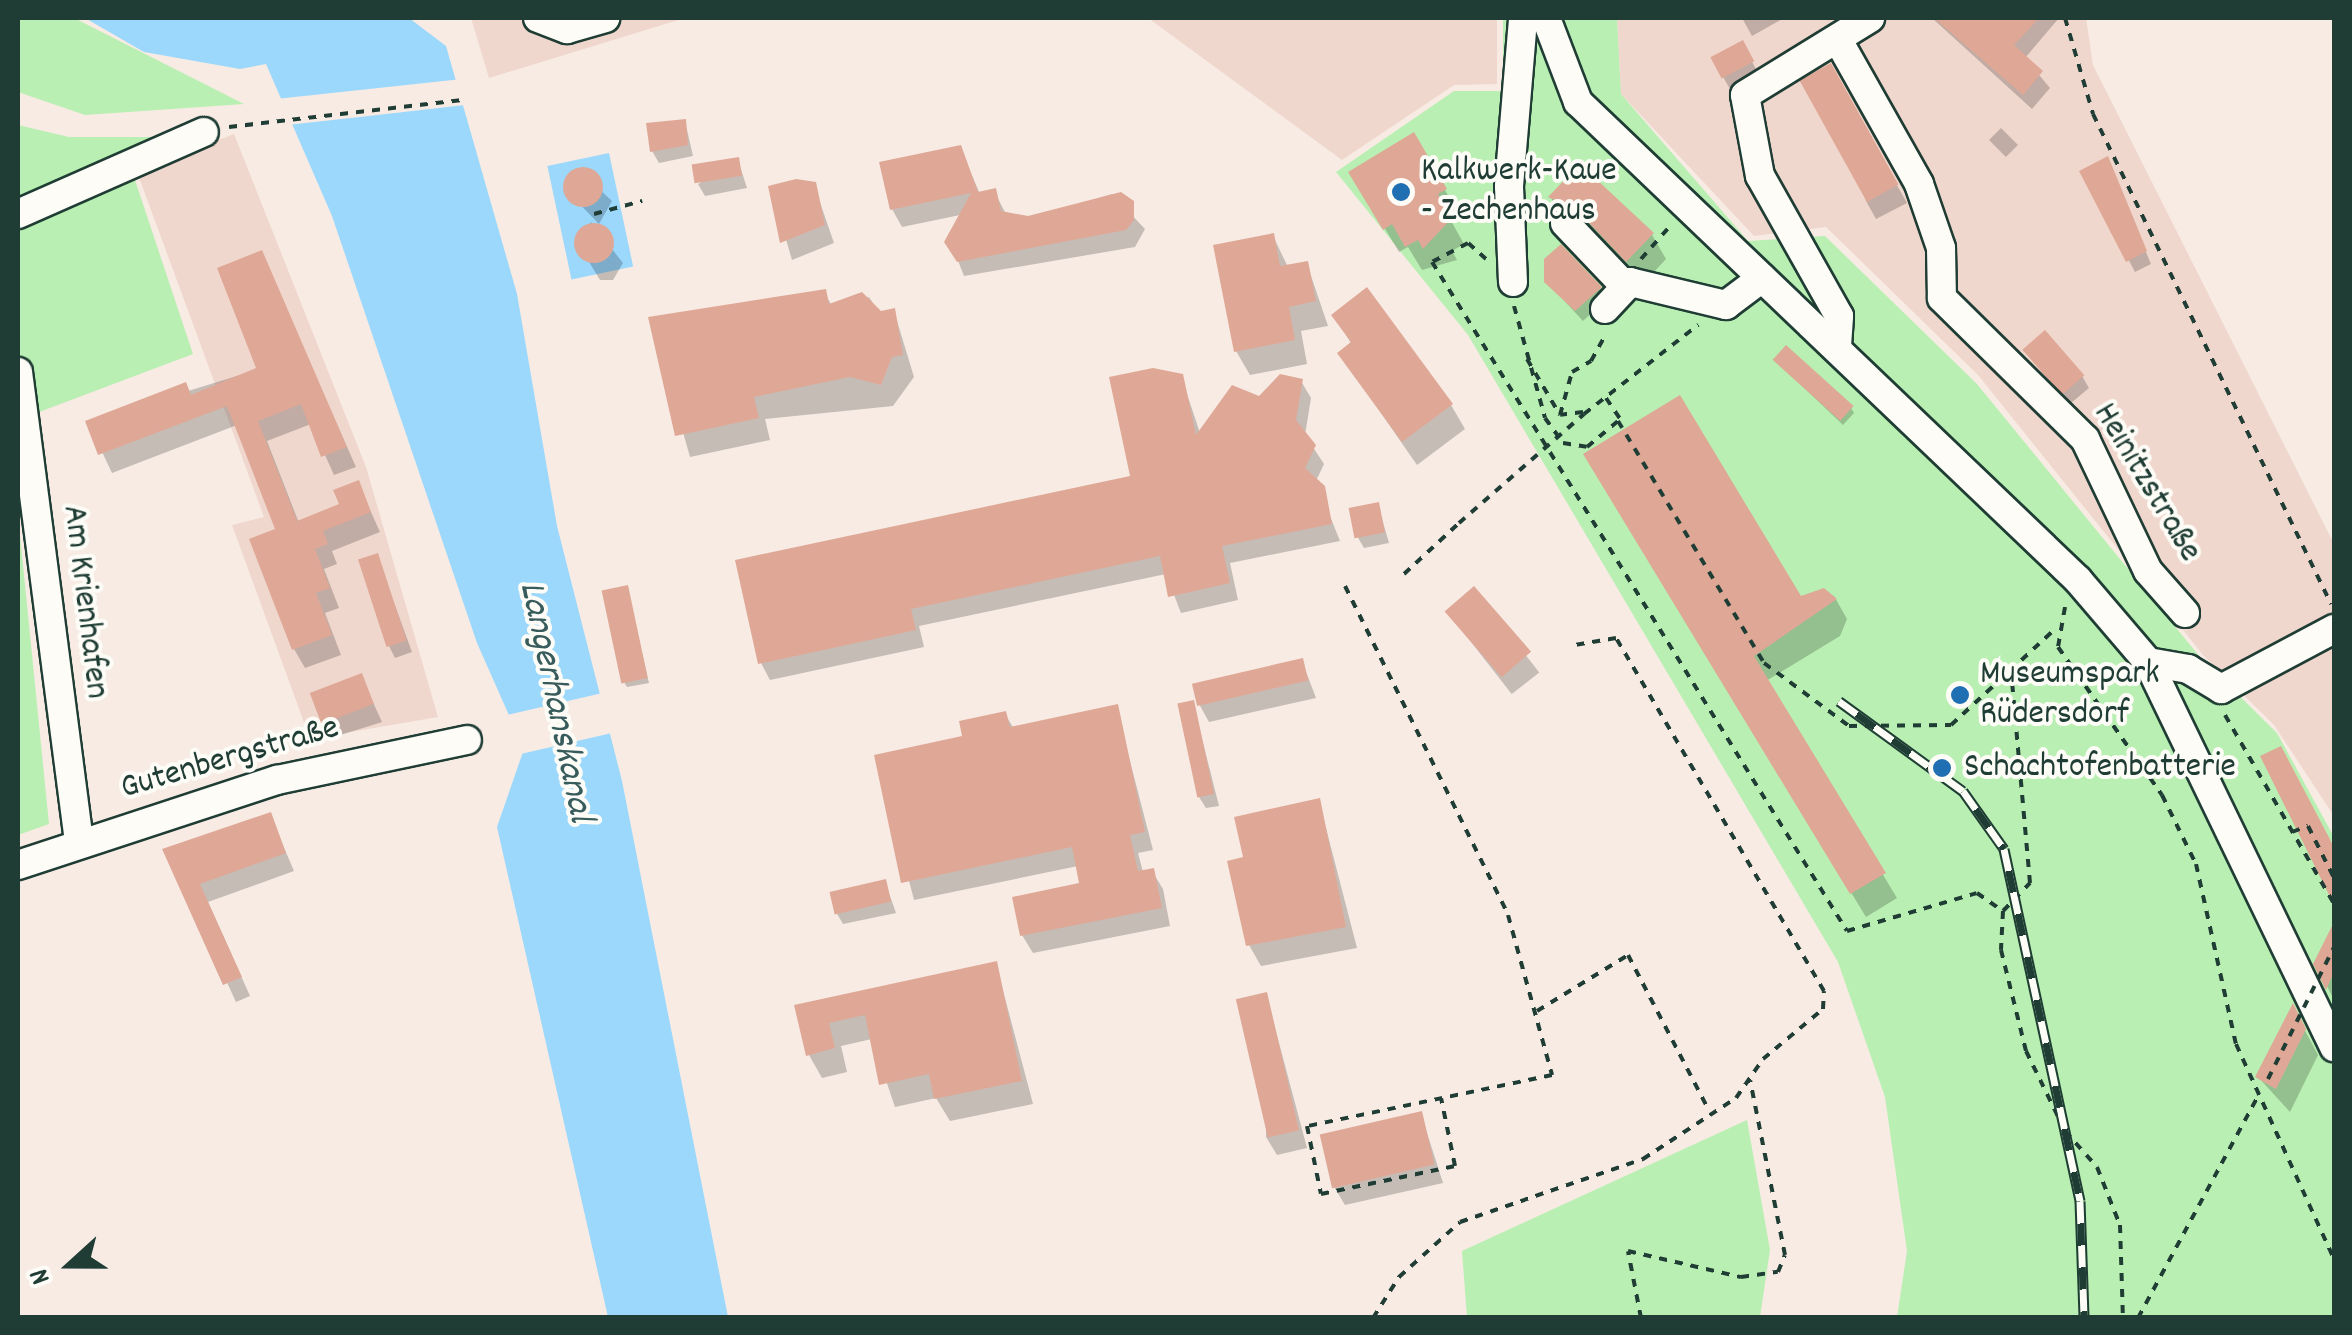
<!DOCTYPE html>
<html>
<head>
<meta charset="utf-8">
<style>
	body { margin:0 }
	#map { position:relative; width:2352px; height:1335px; overflow:hidden; background:#f7ebe4; font-family:Dekko,sans-serif }
	div>[style] { position:absolute }
	[style*='--x'] { left:calc(var(--x)*1px); top:calc(var(--y)*1px); width:calc(var(--w)*1px); rotate:calc(var(--a)*1deg) }
	.built>* { inset:0; background:#f0d7cd }
	.green>* { inset:0; background:#b9efb2 }
	.water>* { inset:0; background:#9bd8fc; transform-origin:0 0 }
	.pier>* { inset:0; background:#f7ebe4; transform-origin:0 0 }
	.shadow>* { inset:0; background:#0003; transform-origin:0 0 }
	.building>* { inset:0; background:#dfa896; transform-origin:0 0 }
	.round { border-radius:50% }
	.path>* { height:4px; margin-top:-2px; transform-origin:0; background:repeating-linear-gradient(90deg,#1f3d34 0 8px,transparent 0 16px) }
	.roads { filter:drop-shadow(2px 0 #1f3d34) drop-shadow(-2px 0 #1f3d34) drop-shadow(0 2px #1f3d34) drop-shadow(0 -2px #1f3d34) }
	.minor>* { height:28px; margin:-14px; padding:0 14px; transform-origin:14px; border-radius:14px; background:#fdfcf7 }
	.rail>* { height:11px; margin-top:-5.5px; transform-origin:0; background:repeating-linear-gradient(90deg,#fdfcf7 0 22px,#1f3d34 0 44px); box-sizing:border-box; border-block:2px solid #1f3d34 }
	.path-bridge>* { height:4px; margin-top:-2px; transform-origin:0; background:repeating-linear-gradient(90deg,#1f3d34 0 8px,transparent 0 16px) }
	.dots>* { width:28px; height:28px; translate:-50% -50%; box-sizing:border-box; border:5px solid #fdfcf7; border-radius:50% }
	span { translate:-50% -50%; white-space:nowrap; text-align:center; line-height:1.15; -webkit-text-stroke:8px #fdfcf7; paint-order:stroke }
	.poi-label { font-size:35px; color:#1f3d34 }
	.left { translate:0 -50%; text-align:left }
	.street-label { font-size:35px; color:#1f3d34 }
	.water-label { font-size:38px; color:#385c5c; font-style:italic }
	.frame { position:absolute; inset:0; border:20px solid #1f3d34; pointer-events:none }
	.north { position:absolute; left:20px; top:1215px; width:100px; height:100px; -webkit-text-stroke:8px #fdfcf7; paint-order:stroke; rotate:249deg; font-size:28px; font-weight:700; line-height:40px; text-align:center; color:#1f3d34 }
	.north::after { content:''; display:block; margin:auto; width:35px; height:45px; background:#1f3d34; clip-path:polygon(50% 0,100% 100%,50% 72%,0 100%) }
</style>
</head>
<body>
<div id="map">
	<div class="built">
		<div style="clip-path:polygon(471px 18px,685px 18px,489px 78px)"></div>
		<div style="clip-path:polygon(1148px 18px,1497px 18px,1497px 84px,1454px 85px,1342px 160px)"></div>
		<div style="clip-path:polygon(1617px 18px,2086px 18px,2093px 65px,2334px 544px,2334px 816px,2274px 725px,2203px 655px,1978px 375px,1826px 227px,1754px 236px,1621px 94px)"></div>
		<div style="clip-path:polygon(234px 134px,366px 467px,438px 717px,310px 739px,232px 525px,264px 517px,137px 172px)"></div>
	</div>
	<div class="green">
		<div style="clip-path:polygon(18px 18px,74px 18px,244px 104px,85px 115px,18px 92px)"></div>
		<div style="clip-path:polygon(1503px 18px,1617px 18px,1621px 94px,1748px 241px,1825px 236px,1977px 384px,2200px 657px,2277px 733px,2334px 837px,2334px 1317px,1897px 1317px,1907px 1251px,1885px 1097px,1838px 962px,1468px 335px,1336px 172px,1454px 91px,1503px 91px)"></div>
		<div style="clip-path:polygon(18px 125px,69px 137px,185px 137px,132px 171px,193px 354px,18px 420px)"></div>
		<div style="clip-path:polygon(18px 515px,49px 824px,18px 835px)"></div>
		<div style="clip-path:polygon(1747px 1120px,1770px 1250px,1760px 1317px,1467px 1317px,1462px 1251px)"></div>
	</div>
	<div class="water">
		<div style="clip-path:polygon(85px 18px,409px 18px,446px 46px,517px 294px,557px 526px,622px 781px,728px 1317px,608px 1317px,497px 827px,524px 749px,477px 643px,332px 216px,266px 64px,240px 69px,144px 52px)"></div>
		<div style="left:609px;top:153px;width:116px;height:63px;rotate:78deg"></div>
	</div>
	<div class="pier">
		<div style="clip-path:polygon(462px 79px,465px 105px,351px 118px,287px 125px,276px 99px)"></div>
		<div style="left:607px;top:692px;width:41px;height:107px;rotate:77deg"></div>
	</div>
	<div class="shadow">
		<div style="clip-path:polygon(1742px 18px,1784px 18px,1752px 36px)"></div>
		<div style="clip-path:polygon(1932px 18px,2059px 18px,2025px 58px,2050px 88px,2032px 109px)"></div>
		<div style="clip-path:polygon(1742px 43px,1765px 86px,1737px 101px,1723px 77px)"></div>
		<div style="clip-path:polygon(1830px 66px,1907px 203px,1876px 219px,1866px 201px)"></div>
		<div style="clip-path:polygon(685px 121px,693px 156px,659px 163px,652px 151px)"></div>
		<div style="left:2001px;top:128px;width:24px;height:17px;rotate:45deg"></div>
		<div style="clip-path:polygon(1413px 136px,1459px 214px,1450px 219px,1464px 244px,1452px 251px,1457px 260px,1422px 270px,1408px 247px,1399px 252px,1351px 172px)"></div>
		<div style="clip-path:polygon(960px 148px,980px 194px,994px 191px,1006px 214px,1028px 219px,1112px 194px,1145px 229px,1135px 247px,964px 276px,948px 235px,960px 215px,902px 227px,892px 209px)"></div>
		<div style="clip-path:polygon(2107px 159px,2151px 264px,2135px 272px,2082px 172px)"></div>
		<div style="clip-path:polygon(738px 160px,747px 188px,705px 196px,698px 184px)"></div>
		<div style="clip-path:polygon(578px 169px,612px 201px,599px 224px,566px 190px)"></div>
		<div style="clip-path:polygon(814px 185px,834px 243px,792px 260px,771px 188px)"></div>
		<div style="clip-path:polygon(1551px 198px,1652px 235px,1666px 259px,1642px 285px,1565px 221px)"></div>
		<div style="clip-path:polygon(591px 222px,623px 263px,613px 280px,600px 280px,577px 242px)"></div>
		<div style="clip-path:polygon(1273px 236px,1288px 267px,1307px 264px,1328px 326px,1301px 331px,1307px 364px,1250px 375px,1236px 351px)"></div>
		<div style="clip-path:polygon(261px 253px,356px 467px,334px 475px,311px 424px,267px 441px,299px 523px,342px 506px,358px 483px,380px 532px,332px 551px,337px 564px,324px 569px,339px 608px,325px 613px,341px 655px,305px 668px,294px 649px,279px 530px,237px 425px,112px 473px,88px 422px,259px 369px)"></div>
		<div style="clip-path:polygon(1546px 281px,1600px 288px,1606px 300px,1583px 321px)"></div>
		<div style="clip-path:polygon(824px 292px,832px 306px,869px 297px,880px 314px,894px 311px,914px 377px,893px 406px,765px 419px,770px 440px,690px 457px,651px 319px)"></div>
		<div style="clip-path:polygon(1334px 315px,1451px 405px,1465px 429px,1417px 465px,1340px 354px,1352px 345px)"></div>
		<div style="clip-path:polygon(2026px 350px,2082px 376px,2089px 388px,2071px 403px)"></div>
		<div style="clip-path:polygon(1776px 361px,1851px 408px,1854px 413px,1843px 425px)"></div>
		<div style="clip-path:polygon(1181px 376px,1200px 433px,1301px 381px,1311px 398px,1305px 435px,1324px 464px,1316px 481px,1340px 541px,1230px 563px,1238px 600px,1181px 613px,1166px 574px,919px 626px,924px 647px,770px 680px,761px 663px,1133px 478px)"></div>
		<div style="clip-path:polygon(1600px 479px,1800px 598px,1834px 596px,1847px 619px,1840px 636px,1766px 681px,1897px 898px,1866px 917px)"></div>
		<div style="clip-path:polygon(1378px 505px,1389px 543px,1364px 548px,1357px 536px)"></div>
		<div style="clip-path:polygon(377px 556px,412px 652px,395px 658px,389px 646px)"></div>
		<div style="clip-path:polygon(627px 588px,649px 683px,627px 687px,624px 682px)"></div>
		<div style="left:1474px;top:589px;width:106px;height:35px;rotate:52deg"></div>
		<div style="clip-path:polygon(1302px 661px,1316px 698px,1209px 722px,1199px 704px)"></div>
		<div style="clip-path:polygon(361px 676px,382px 722px,331px 738px,321px 720px)"></div>
		<div style="clip-path:polygon(1193px 703px,1219px 806px,1206px 808px,1199px 797px)"></div>
		<div style="clip-path:polygon(1116px 707px,1153px 850px,1138px 853px,1143px 872px,1152px 871px,1163px 889px,1170px 926px,1033px 953px,1022px 935px,1082px 885px,1078px 866px,914px 900px,877px 757px,965px 738px,1005px 714px,1014px 729px)"></div>
		<div style="clip-path:polygon(1319px 801px,1357px 948px,1261px 966px,1249px 945px,1246px 859px)"></div>
		<div style="clip-path:polygon(270px 815px,294px 871px,208px 902px,250px 996px,236px 1002px,166px 850px)"></div>
		<div style="clip-path:polygon(885px 882px,896px 913px,843px 924px,836px 912px)"></div>
		<div style="clip-path:polygon(2334px 927px,2334px 1000px,2316px 964px)"></div>
		<div style="clip-path:polygon(996px 964px,1033px 1104px,950px 1121px,936px 1098px,895px 1107px,872px 1039px,841px 1046px,847px 1072px,822px 1078px,809px 1055px,797px 1007px)"></div>
		<div style="clip-path:polygon(1266px 994px,1307px 1148px,1277px 1155px,1266px 1137px)"></div>
		<div style="clip-path:polygon(2293px 1008px,2318px 1055px,2290px 1112px,2258px 1077px)"></div>
		<div style="clip-path:polygon(1421px 1114px,1443px 1183px,1345px 1205px,1334px 1187px)"></div>
	</div>
	<div class="building">
		<div style="clip-path:polygon(1934px 18px,2039px 18px,2014px 45px,2043px 71px,2023px 95px)"></div>
		<div style="left:1743px;top:40px;width:24px;height:37px;rotate:62deg"></div>
		<div style="left:1831px;top:63px;width:139px;height:36px;rotate:61deg"></div>
		<div style="clip-path:polygon(686px 119px,688px 145px,650px 152px,646px 123px)"></div>
		<div style="clip-path:polygon(1414px 132px,1447px 189px,1438px 194px,1452px 218px,1423px 249px,1418px 240px,1405px 247px,1392px 224px,1383px 230px,1348px 172px)"></div>
		<div style="clip-path:polygon(961px 145px,978px 192px,996px 188px,1001px 211px,1028px 216px,1121px 192px,1134px 201px,1134px 220px,1126px 230px,957px 262px,944px 242px,971px 193px,890px 210px,879px 162px)"></div>
		<div style="clip-path:polygon(2108px 156px,2147px 251px,2126px 262px,2079px 171px)"></div>
		<div style="left:739px;top:157px;width:19px;height:48px;rotate:81deg"></div>
		<div style="clip-path:polygon(1580px 164px,1654px 233px,1626px 262px,1578px 211px,1548px 197px)"></div>
		<div class="round" style="left:563px;top:167px;width:40px;height:40px"></div>
		<div style="clip-path:polygon(796px 179px,816px 182px,825px 225px,780px 243px,768px 186px)"></div>
		<div class="round" style="left:574px;top:223px;width:40px;height:40px"></div>
		<div style="clip-path:polygon(1274px 233px,1280px 266px,1308px 261px,1316px 301px,1289px 307px,1295px 340px,1234px 352px,1213px 245px)"></div>
		<div style="clip-path:polygon(1561px 244px,1602px 287px,1575px 311px,1544px 282px,1544px 259px)"></div>
		<div style="clip-path:polygon(262px 250px,347px 447px,321px 457px,301px 404px,258px 421px,297px 521px,339px 504px,333px 490px,359px 480px,371px 512px,323px 531px,328px 544px,315px 549px,330px 588px,316px 593px,332px 635px,292px 650px,249px 539px,275px 529px,227px 406px,98px 455px,85px 421px,186px 382px,191px 395px,256px 368px,217px 268px)"></div>
		<div style="clip-path:polygon(1367px 287px,1453px 404px,1402px 442px,1337px 353px,1351px 342px,1331px 315px)"></div>
		<div style="clip-path:polygon(826px 289px,829px 304px,862px 292px,881px 311px,895px 308px,903px 355px,892px 357px,881px 385px,850px 377px,754px 397px,759px 418px,675px 436px,648px 317px)"></div>
		<div style="left:2045px;top:330px;width:60px;height:30px;rotate:49deg"></div>
		<div style="left:1786px;top:345px;width:91px;height:20px;rotate:42deg"></div>
		<div style="clip-path:polygon(1153px 368px,1183px 374px,1196px 435px,1232px 385px,1259px 396px,1280px 374px,1303px 379px,1296px 420px,1316px 445px,1305px 468px,1325px 486px,1332px 524px,1222px 546px,1230px 583px,1168px 597px,1160px 556px,911px 609px,916px 630px,758px 664px,735px 560px,1130px 476px,1109px 377px)"></div>
		<div style="clip-path:polygon(1680px 395px,1801px 596px,1824px 588px,1837px 599px,1754px 656px,1886px 873px,1850px 894px,1583px 454px)"></div>
		<div style="left:1379px;top:502px;width:31px;height:31px;rotate:79deg"></div>
		<div style="left:378px;top:553px;width:92px;height:21px;rotate:72deg"></div>
		<div style="left:628px;top:585px;width:95px;height:27px;rotate:78deg"></div>
		<div style="left:1474px;top:586px;width:87px;height:39px;rotate:49deg"></div>
		<div style="left:1303px;top:658px;width:23px;height:114px;rotate:77deg"></div>
		<div style="left:362px;top:673px;width:33px;height:56px;rotate:69deg"></div>
		<div style="left:1194px;top:700px;width:96px;height:17px;rotate:78deg"></div>
		<div style="clip-path:polygon(1118px 704px,1145px 832px,1130px 835px,1138px 871px,1154px 868px,1162px 908px,1020px 936px,1012px 897px,1079px 883px,1072px 847px,901px 883px,874px 755px,962px 736px,959px 721px,1006px 711px,1010px 727px)"></div>
		<div style="clip-path:polygon(2281px 746px,2334px 847px,2334px 905px,2260px 756px)"></div>
		<div style="clip-path:polygon(1320px 798px,1346px 927px,1246px 946px,1227px 861px,1243px 857px,1234px 817px)"></div>
		<div style="clip-path:polygon(271px 812px,286px 853px,200px 884px,242px 977px,223px 985px,162px 849px)"></div>
		<div style="left:886px;top:879px;width:23px;height:58px;rotate:77deg"></div>
		<div style="clip-path:polygon(2334px 922px,2334px 972px,2326px 990px,2313px 964px)"></div>
		<div style="clip-path:polygon(997px 961px,1022px 1081px,934px 1099px,929px 1074px,879px 1085px,865px 1015px,829px 1023px,835px 1048px,806px 1056px,794px 1005px)"></div>
		<div style="left:1267px;top:992px;width:142px;height:32px;rotate:77deg"></div>
		<div style="clip-path:polygon(2293px 1003px,2306px 1029px,2276px 1089px,2255px 1077px)"></div>
		<div style="left:1422px;top:1111px;width:55px;height:105px;rotate:77deg"></div>
	</div>
	<div class="path">
		<div style="--x:2065;--y:18;--w:100;--a:73.7"></div>
		<div style="--x:2093;--y:114;--w:545;--a:64.09"></div>
		<div style="--x:229;--y:127;--w:237;--a:-6.6"></div>
		<div style="--x:594;--y:214;--w:50;--a:-15.2"></div>
		<div style="--x:1486;--y:259;--w:24;--a:-138"></div>
		<div style="--x:1468;--y:243;--w:41;--a:152.2"></div>
		<div style="--x:1432;--y:262;--w:787;--a:58.19"></div>
		<div style="--x:1847;--y:931;--w:135;--a:-16.3"></div>
		<div style="--x:1977;--y:893;--w:32;--a:35"></div>
		<div style="--x:2003;--y:911;--w:39;--a:93"></div>
		<div style="--x:2001;--y:950;--w:104;--a:76.1"></div>
		<div style="--x:2026;--y:1051;--w:89;--a:64"></div>
		<div style="--x:2065;--y:1131;--w:48;--a:48.4"></div>
		<div style="--x:2097;--y:1167;--w:62;--a:68.4"></div>
		<div style="--x:2120;--y:1225;--w:93;--a:88.2"></div>
		<div style="--x:1641;--y:259;--w:45;--a:-48.6"></div>
		<div style="--x:1514;--y:306;--w:116;--a:74.5"></div>
		<div style="--x:1545;--y:418;--w:31;--a:54"></div>
		<div style="--x:1563;--y:443;--w:24;--a:9"></div>
		<div style="--x:1587;--y:447;--w:40;--a:-40"></div>
		<div style="--x:1527;--y:359;--w:65;--a:59.5"></div>
		<div style="--x:1606;--y:398;--w:25;--a:56"></div>
		<div style="--x:1583;--y:412;--w:23;--a:173"></div>
		<div style="--x:1560;--y:415;--w:45;--a:-74.4"></div>
		<div style="--x:1572;--y:372;--w:22;--a:-30"></div>
		<div style="--x:1591;--y:361;--w:31;--a:-61"></div>
		<div style="--x:1584;--y:414;--w:145;--a:-38"></div>
		<div style="--x:1404;--y:574;--w:75;--a:-42.8"></div>
		<div style="--x:1345;--y:586;--w:367;--a:63.6"></div>
		<div style="--x:1508;--y:915;--w:166;--a:74.6"></div>
		<div style="--x:1552;--y:1075;--w:250;--a:168.2"></div>
		<div style="--x:1307;--y:1126;--w:69;--a:78.4"></div>
		<div style="--x:1321;--y:1194;--w:137;--a:-11.8"></div>
		<div style="--x:1455;--y:1166;--w:69;--a:-101.6"></div>
		<div style="--x:2065;--y:607;--w:41;--a:99.9"></div>
		<div style="--x:2058;--y:647;--w:181;--a:54.9"></div>
		<div style="--x:2162;--y:795;--w:77;--a:63.8"></div>
		<div style="--x:2196;--y:864;--w:184;--a:77.5"></div>
		<div style="--x:2236;--y:1044;--w:236;--a:65.5"></div>
		<div style="--x:1764;--y:663;--w:106;--a:36.5"></div>
		<div style="--x:1849;--y:726;--w:102;--a:-0.6"></div>
		<div style="--x:1951;--y:725;--w:142;--a:-42.7"></div>
		<div style="--x:2225;--y:715;--w:218;--a:60"></div>
		<div style="--x:2292;--y:832;--w:17;--a:-21"></div>
		<div style="--x:2308;--y:826;--w:58;--a:63.4"></div>
		<div style="--x:2003;--y:911;--w:39;--a:-46"></div>
		<div style="--x:2030;--y:883;--w:214;--a:-95.1"></div>
		<div style="--x:1537;--y:1011;--w:107;--a:-31.6"></div>
		<div style="--x:1628;--y:955;--w:171;--a:62.5"></div>
		<div style="--x:1373;--y:1318;--w:49;--a:-57.6"></div>
		<div style="--x:1399;--y:1277;--w:82;--a:-42"></div>
		<div style="--x:1460;--y:1222;--w:194;--a:-19"></div>
		<div style="--x:1643;--y:1159;--w:111;--a:-33.3"></div>
		<div style="--x:1736;--y:1098;--w:47;--a:-55.3"></div>
		<div style="--x:1763;--y:1059;--w:78;--a:-39.8"></div>
		<div style="--x:1823;--y:1009;--w:18;--a:-87"></div>
		<div style="--x:1824;--y:991;--w:410;--a:-120.5"></div>
		<div style="--x:1616;--y:638;--w:42;--a:170.3"></div>
		<div style="--x:1641;--y:1318;--w:68;--a:-101"></div>
		<div style="--x:1628;--y:1251;--w:116;--a:13"></div>
		<div style="--x:1741;--y:1277;--w:37;--a:-8"></div>
		<div style="--x:1778;--y:1272;--w:18;--a:-68"></div>
		<div style="--x:1785;--y:1255;--w:178;--a:-101.3"></div>
		<div style="--x:2138;--y:1318;--w:250;--a:-61.6"></div>
	</div>
	<div class="roads">
		<div class="minor">
			<div style="--x:538;--y:18;--w:31;--a:21"></div>
			<div style="--x:567;--y:29;--w:40;--a:-16"></div>
			<div style="--x:1546;--y:18;--w:90;--a:69.1"></div>
			<div style="--x:1578;--y:102;--w:692;--a:43.71"></div>
			<div style="--x:2078;--y:580;--w:108;--a:49.5"></div>
			<div style="--x:2148;--y:662;--w:428;--a:64.2"></div>
			<div style="--x:1838;--y:40;--w:165;--a:60.6"></div>
			<div style="--x:1919;--y:184;--w:68;--a:71"></div>
			<div style="--x:1941;--y:248;--w:50;--a:88.9"></div>
			<div style="--x:1942;--y:298;--w:201;--a:44.6"></div>
			<div style="--x:2085;--y:439;--w:146;--a:64.5"></div>
			<div style="--x:2148;--y:571;--w:56;--a:48.6"></div>
			<div style="--x:18;--y:214;--w:203;--a:-23.8"></div>
			<div style="--x:1565;--y:223;--w:86;--a:46.4"></div>
			<div style="--x:1513;--y:282;--w:96;--a:-92.4"></div>
			<div style="--x:1509;--y:186;--w:169;--a:-85.2"></div>
			<div style="--x:1605;--y:309;--w:37;--a:-47"></div>
			<div style="--x:1630;--y:282;--w:99;--a:13.5"></div>
			<div style="--x:1726;--y:305;--w:45;--a:-36.9"></div>
			<div style="--x:1837;--y:346;--w:30;--a:-86"></div>
			<div style="--x:1839;--y:316;--w:161;--a:-119.4"></div>
			<div style="--x:1760;--y:176;--w:82;--a:-100.5"></div>
			<div style="--x:1745;--y:95;--w:147;--a:-31.6"></div>
			<div style="--x:18;--y:372;--w:474;--a:82.6"></div>
			<div style="--x:2148;--y:662;--w:41;--a:9.9"></div>
			<div style="--x:2188;--y:669;--w:39;--a:31"></div>
			<div style="--x:2221;--y:689;--w:128;--a:-28"></div>
			<div style="--x:18;--y:865;--w:273;--a:-18.2"></div>
			<div style="--x:277;--y:780;--w:194;--a:-11.9"></div>
		</div>
	</div>
	<div class="rail">
		<div style="--x:1839;--y:701;--w:153;--a:36"></div>
		<div style="--x:1963;--y:791;--w:71;--a:54.7"></div>
		<div style="--x:2004;--y:849;--w:360;--a:77.8"></div>
		<div style="--x:2080;--y:1201;--w:117;--a:88"></div>
	</div>
	<div class="path-bridge">
		<div style="--x:1618;--y:421;--w:283;--a:58.9"></div>
		<div style="--x:1459;--y:523;--w:166;--a:-41.1"></div>
		<div style="--x:2268;--y:1079;--w:148;--a:-63.4"></div>
	</div>
	<div class="dots">
		<div style="left:1401px;top:192px;background:#1f6fb2"></div>
		<div style="left:1960px;top:695px;background:#1f6fb2"></div>
		<div style="left:1942px;top:768px;background:#1f6fb2"></div>
	</div>
	<div class="poi-label">
		<span class="left" style="left:1421px;top:192px">Kalkwerk-Kaue<br>- Zechenhaus</span>
		<span class="left" style="left:1980px;top:695px">Museumspark<br>Rüdersdorf</span>
		<span class="left" style="left:1964px;top:768px">Schachtofenbatterie</span>
	</div>
	<div class="street-label">
		<span style="left:2146px;top:483px;rotate:59deg">Heinitzstraße</span>
		<span style="left:84px;top:602px;rotate:83deg">Am Krienhafen</span>
		<span style="left:230px;top:759px;rotate:-16deg">Gutenbergstraße</span>
	</div>
	<div class="water-label">
		<span style="left:554px;top:702px;rotate:78deg">Langerhanskanal</span>
	</div>
	<div class="frame"></div>
	<div class="north">N</div>
</div>
</body>
</html>
